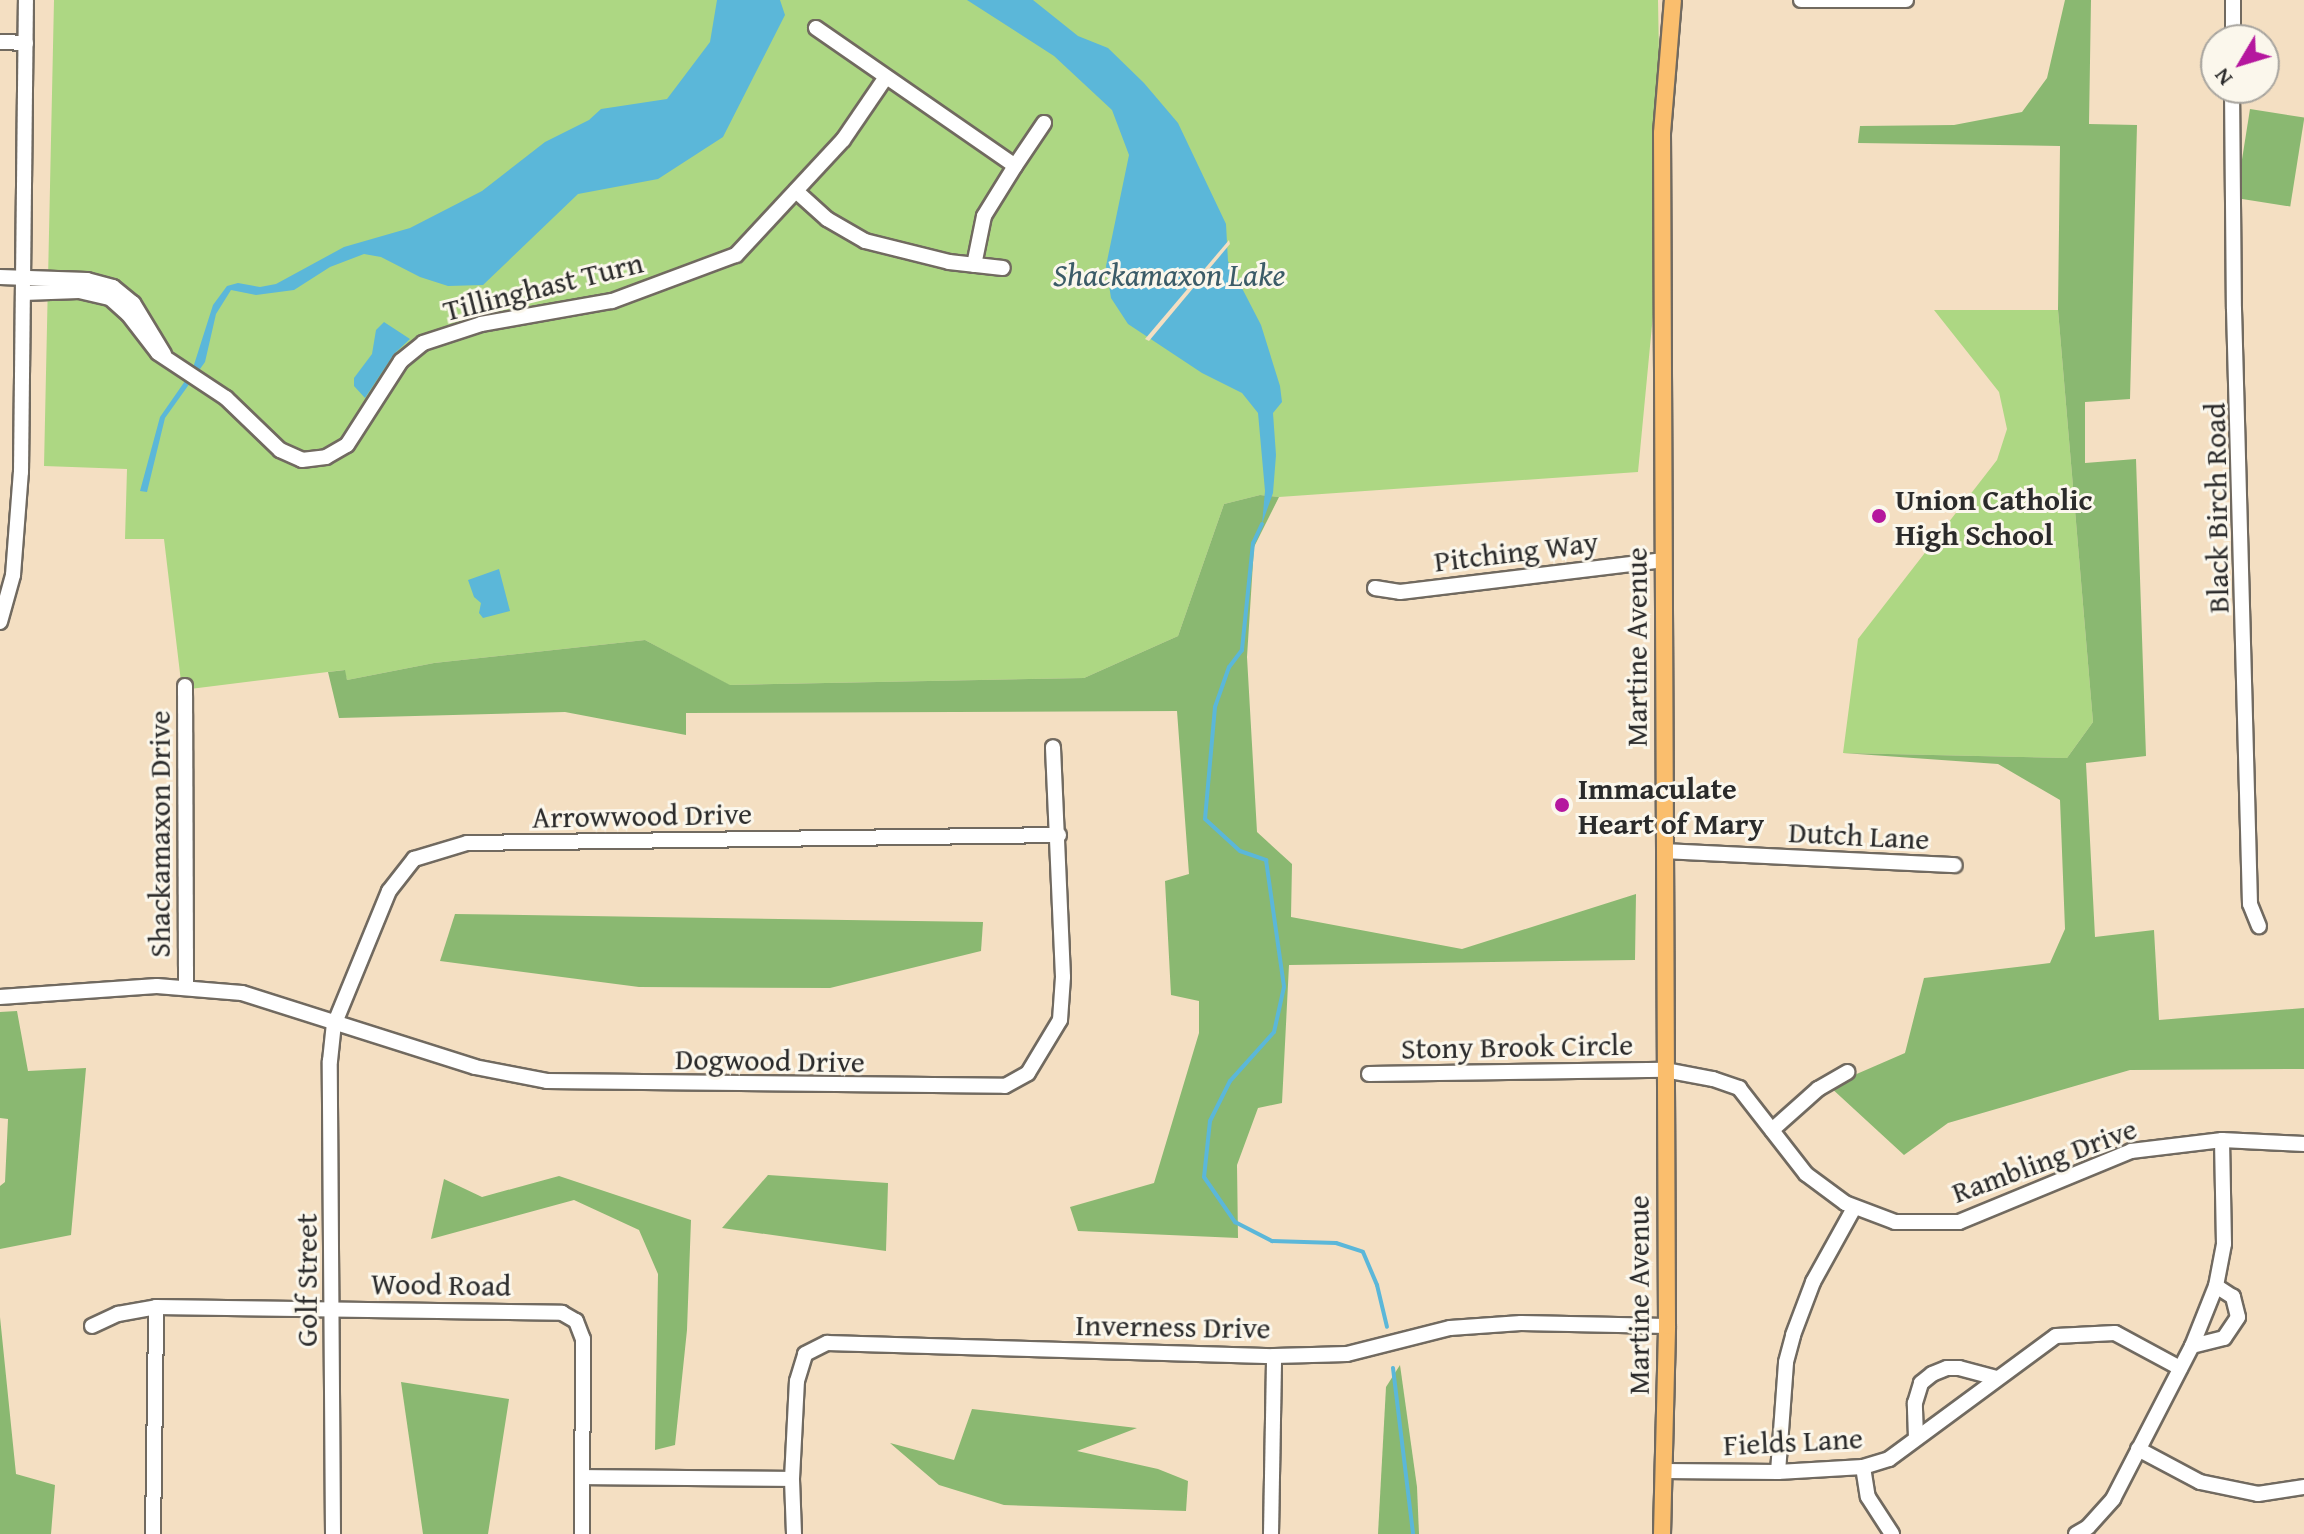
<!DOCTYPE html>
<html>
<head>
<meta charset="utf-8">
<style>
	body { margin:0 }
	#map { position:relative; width:2304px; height:1534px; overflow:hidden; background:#f4dfc2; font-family:"Gentium Book Plus",serif }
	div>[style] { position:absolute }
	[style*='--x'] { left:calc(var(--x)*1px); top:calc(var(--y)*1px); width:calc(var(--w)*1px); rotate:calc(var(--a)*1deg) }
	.green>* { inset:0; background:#add783 }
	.forest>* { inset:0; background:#8ab871; transform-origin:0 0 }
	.water>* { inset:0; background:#5bb7d9 }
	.pier>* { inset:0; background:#f4dfc2 }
	.stream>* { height:4px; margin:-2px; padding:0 2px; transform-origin:2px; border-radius:2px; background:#5bb7d9 }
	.roads { filter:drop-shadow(2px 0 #716a60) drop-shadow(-2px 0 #716a60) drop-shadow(0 2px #716a60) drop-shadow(0 -2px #716a60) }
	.minor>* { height:14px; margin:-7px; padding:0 7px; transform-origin:7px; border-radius:7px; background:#fff }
	.major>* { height:16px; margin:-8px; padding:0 8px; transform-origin:8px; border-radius:8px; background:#fabe6d }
	.dots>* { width:22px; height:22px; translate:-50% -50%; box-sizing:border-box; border:4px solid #fbf7ec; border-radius:50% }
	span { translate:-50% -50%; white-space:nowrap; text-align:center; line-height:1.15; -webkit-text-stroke:6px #fbf7ec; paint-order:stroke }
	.street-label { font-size:30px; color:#2b2b2b }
	.poi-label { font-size:30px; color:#2b2b2b; font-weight:700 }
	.left { translate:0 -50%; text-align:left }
	.water-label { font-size:32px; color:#3c5c68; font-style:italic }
	.north { position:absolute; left:2200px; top:24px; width:80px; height:80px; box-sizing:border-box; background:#fbf7ec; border:2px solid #a8a59f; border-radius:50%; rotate:232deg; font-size:22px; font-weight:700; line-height:32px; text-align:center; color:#2b2b2b }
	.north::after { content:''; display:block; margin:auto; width:28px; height:36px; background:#b5179e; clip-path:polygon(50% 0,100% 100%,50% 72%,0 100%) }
</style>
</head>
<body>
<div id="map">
	<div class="green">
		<div style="clip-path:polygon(54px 0,1658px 0,1660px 110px,1655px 294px,1638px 472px,1279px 497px,1260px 495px,1224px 504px,1178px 636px,1084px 678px,729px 685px,645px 640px,434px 663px,347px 680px,344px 670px,182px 690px,164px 539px,125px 539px,127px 469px,44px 466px)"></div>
		<div style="clip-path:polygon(1934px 310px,2058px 310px,2093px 722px,2067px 758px,1843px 753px,1858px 639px,1997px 460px,2007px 429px,1999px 392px)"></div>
	</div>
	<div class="forest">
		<div style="clip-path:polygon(2065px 0,2091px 0,2089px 124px,2137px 125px,2130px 399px,2085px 402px,2085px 463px,2136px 459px,2146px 756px,2086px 763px,2095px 937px,2154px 930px,2159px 1020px,2304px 1008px,2304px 1069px,2130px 1070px,1948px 1123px,1904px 1155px,1829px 1086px,1905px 1053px,1924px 978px,2050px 963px,2065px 929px,2060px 800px,1998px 764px,1843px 753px,2067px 758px,2093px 722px,2058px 310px,2060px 146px,1858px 143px,1860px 126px,1954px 125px,2022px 112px,2047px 78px)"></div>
		<div style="left:2250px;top:109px;width:55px;height:90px;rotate:9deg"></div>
		<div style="clip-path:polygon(1260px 495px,1279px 497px,1254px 547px,1247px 657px,1257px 832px,1292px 864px,1291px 917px,1462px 949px,1636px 894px,1635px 960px,1289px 965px,1282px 1103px,1258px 1108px,1237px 1165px,1238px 1238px,1078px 1231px,1070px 1207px,1154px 1183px,1199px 1033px,1199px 1001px,1171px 995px,1165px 881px,1189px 874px,1177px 711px,686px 713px,686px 735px,565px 712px,339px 718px,328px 672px,345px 670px,347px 680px,434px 663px,645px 640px,730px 685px,1084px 678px,1178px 636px,1224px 504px)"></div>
		<div style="clip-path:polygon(455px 914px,983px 922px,981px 951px,830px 988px,639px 987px,440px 961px)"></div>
		<div style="clip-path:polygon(17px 1011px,28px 1071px,86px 1068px,71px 1235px,0 1249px,0 1186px,5px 1182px,8px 1119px,0 1118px,0 1012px)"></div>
		<div style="clip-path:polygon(768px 1175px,888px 1183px,886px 1251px,722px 1228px)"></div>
		<div style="clip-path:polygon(559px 1176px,691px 1220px,687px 1330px,675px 1445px,655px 1450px,658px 1274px,639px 1230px,574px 1200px,431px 1239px,444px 1179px,482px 1197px)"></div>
		<div style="clip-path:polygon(0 1317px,16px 1474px,55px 1485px,51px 1534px,0 1534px)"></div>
		<div style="clip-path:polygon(1400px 1365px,1417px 1487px,1419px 1534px,1378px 1534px,1386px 1387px)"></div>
		<div style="clip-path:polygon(401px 1382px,509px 1399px,488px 1534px,423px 1534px)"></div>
		<div style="clip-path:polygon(972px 1409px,1137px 1428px,1077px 1451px,1158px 1469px,1188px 1481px,1186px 1511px,1004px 1505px,939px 1485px,890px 1443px,954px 1460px)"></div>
	</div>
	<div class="water">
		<div style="clip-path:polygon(717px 0,780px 0,785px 15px,723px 137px,658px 179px,578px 194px,483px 285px,448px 286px,420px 277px,381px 257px,364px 254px,330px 267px,294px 290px,256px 295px,231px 290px,216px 314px,205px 362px,165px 418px,147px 492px,140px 491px,160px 417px,192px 371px,213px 305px,227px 286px,238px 283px,260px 287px,276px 284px,344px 247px,410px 228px,482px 191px,545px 142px,589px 120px,601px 109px,667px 99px,710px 42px)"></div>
		<div style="clip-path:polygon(967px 0,1033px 0,1078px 36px,1108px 48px,1144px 83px,1178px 123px,1226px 224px,1228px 261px,1261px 325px,1280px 386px,1282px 402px,1273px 413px,1276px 455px,1273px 493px,1262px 524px,1265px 491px,1258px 413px,1242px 393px,1202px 373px,1128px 324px,1111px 298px,1106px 266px,1129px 155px,1112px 110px,1054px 56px)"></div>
		<div style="clip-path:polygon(384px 322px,410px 339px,394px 354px,365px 398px,354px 386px,354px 378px,372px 354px,376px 330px)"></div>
		<div style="clip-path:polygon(499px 569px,510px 611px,483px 618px,479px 613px,481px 603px,474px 597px,468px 580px)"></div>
	</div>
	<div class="pier">
		<div style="clip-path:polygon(1229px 240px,1230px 244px,1149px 341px,1145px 339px)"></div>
	</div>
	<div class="stream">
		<div style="--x:1262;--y:524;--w:21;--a:115"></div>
		<div style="--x:1253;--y:543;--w:108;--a:95.9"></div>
		<div style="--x:1242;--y:650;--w:21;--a:127"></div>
		<div style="--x:1229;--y:667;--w:42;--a:109.3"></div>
		<div style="--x:1215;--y:707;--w:112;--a:95.1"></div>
		<div style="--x:1205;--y:819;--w:47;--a:42.4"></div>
		<div style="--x:1240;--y:851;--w:28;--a:19"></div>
		<div style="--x:1266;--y:860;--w:128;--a:81.9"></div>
		<div style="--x:1284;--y:987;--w:46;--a:102.5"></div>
		<div style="--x:1274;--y:1032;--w:66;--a:131.9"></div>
		<div style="--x:1230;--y:1081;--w:45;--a:116.6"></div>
		<div style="--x:1210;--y:1121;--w:56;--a:96.1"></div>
		<div style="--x:1204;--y:1177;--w:55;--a:55.4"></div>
		<div style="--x:1235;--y:1222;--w:42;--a:27.2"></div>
		<div style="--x:1272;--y:1241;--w:64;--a:1.8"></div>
		<div style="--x:1336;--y:1243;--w:28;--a:18"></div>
		<div style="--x:1363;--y:1252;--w:36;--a:67"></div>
		<div style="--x:1377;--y:1285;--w:43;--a:76.6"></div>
		<div style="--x:1393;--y:1368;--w:167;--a:83.1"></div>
	</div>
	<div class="roads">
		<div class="minor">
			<div style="--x:1801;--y:0;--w:105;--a:0"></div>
			<div style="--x:816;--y:28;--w:242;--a:34.7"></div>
			<div style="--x:1015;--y:166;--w:59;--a:121.8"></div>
			<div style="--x:984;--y:216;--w:50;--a:101.5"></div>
			<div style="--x:2233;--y:40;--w:40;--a:-90"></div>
			<div style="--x:0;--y:42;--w:26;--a:2"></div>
			<div style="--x:2232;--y:88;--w:221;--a:89.5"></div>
			<div style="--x:2234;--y:309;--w:595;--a:88.46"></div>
			<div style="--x:2250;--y:904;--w:24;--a:68"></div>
			<div style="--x:1015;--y:166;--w:52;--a:-56"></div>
			<div style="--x:796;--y:191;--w:42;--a:42.1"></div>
			<div style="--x:827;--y:219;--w:44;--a:30.1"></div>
			<div style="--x:865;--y:241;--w:87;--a:14"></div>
			<div style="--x:949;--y:262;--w:54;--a:6.3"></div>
			<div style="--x:0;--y:277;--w:87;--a:2"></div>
			<div style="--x:87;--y:280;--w:27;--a:15"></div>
			<div style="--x:113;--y:287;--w:26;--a:39"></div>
			<div style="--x:133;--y:303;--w:60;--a:58.7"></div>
			<div style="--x:23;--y:293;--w:56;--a:-2"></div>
			<div style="--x:79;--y:291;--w:32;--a:13"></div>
			<div style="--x:110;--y:298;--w:24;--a:42"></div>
			<div style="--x:128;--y:314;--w:49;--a:52.4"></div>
			<div style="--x:158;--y:353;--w:82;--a:33.5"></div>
			<div style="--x:226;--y:398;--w:75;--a:43.9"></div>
			<div style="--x:280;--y:450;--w:24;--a:24"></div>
			<div style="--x:302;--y:460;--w:24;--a:-7"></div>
			<div style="--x:326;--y:457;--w:24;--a:-30"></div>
			<div style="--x:347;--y:445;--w:100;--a:-57.3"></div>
			<div style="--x:401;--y:361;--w:28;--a:-39"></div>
			<div style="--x:423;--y:343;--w:61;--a:-18.1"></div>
			<div style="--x:481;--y:324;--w:133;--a:-10"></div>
			<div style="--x:612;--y:301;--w:132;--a:-20.4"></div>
			<div style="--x:736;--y:255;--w:157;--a:-47.1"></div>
			<div style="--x:843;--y:140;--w:76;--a:-55.7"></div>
			<div style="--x:1375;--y:588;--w:25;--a:9"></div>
			<div style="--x:1400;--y:592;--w:266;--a:-6.9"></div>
			<div style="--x:0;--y:622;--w:49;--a:-74.5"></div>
			<div style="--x:13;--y:575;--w:103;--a:-85.6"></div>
			<div style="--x:21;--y:472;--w:472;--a:-89.4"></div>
			<div style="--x:185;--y:686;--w:301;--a:89.8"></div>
			<div style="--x:1665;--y:851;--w:290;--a:2.8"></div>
			<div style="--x:0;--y:997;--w:157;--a:-4"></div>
			<div style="--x:157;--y:986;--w:85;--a:4.7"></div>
			<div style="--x:242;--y:993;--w:244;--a:17.6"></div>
			<div style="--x:475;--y:1067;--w:73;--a:11"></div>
			<div style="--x:547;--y:1081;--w:458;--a:0.6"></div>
			<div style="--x:1005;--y:1086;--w:26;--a:-29"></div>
			<div style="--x:1028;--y:1073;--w:62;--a:-58.9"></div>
			<div style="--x:1060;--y:1020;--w:43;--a:-86"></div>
			<div style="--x:1063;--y:977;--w:230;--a:-92.5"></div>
			<div style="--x:1369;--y:1074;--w:296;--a:-0.8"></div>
			<div style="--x:1665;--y:1070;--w:49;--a:10.6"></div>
			<div style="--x:1713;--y:1079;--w:28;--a:19"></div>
			<div style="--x:1739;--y:1088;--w:109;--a:52.1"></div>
			<div style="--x:1806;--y:1174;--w:49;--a:36.6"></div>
			<div style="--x:1845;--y:1203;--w:53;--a:20.8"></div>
			<div style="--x:1895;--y:1222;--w:64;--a:0"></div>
			<div style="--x:1959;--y:1222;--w:186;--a:-22.4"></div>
			<div style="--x:2131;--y:1151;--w:92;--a:-6.9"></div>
			<div style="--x:2222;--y:1140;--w:82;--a:2.8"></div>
			<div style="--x:1772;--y:1130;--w:62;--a:-41.7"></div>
			<div style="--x:1818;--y:1089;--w:34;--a:-30"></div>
			<div style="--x:92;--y:1326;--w:29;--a:-25"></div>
			<div style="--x:118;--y:1314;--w:39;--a:-10"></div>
			<div style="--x:156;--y:1307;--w:406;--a:0.8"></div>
			<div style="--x:562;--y:1313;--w:16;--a:30"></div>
			<div style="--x:576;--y:1321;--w:19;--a:69"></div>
			<div style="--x:583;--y:1339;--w:195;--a:90.3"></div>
			<div style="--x:2192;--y:1346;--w:33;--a:-14"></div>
			<div style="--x:2224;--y:1338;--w:25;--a:-56"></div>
			<div style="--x:2238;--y:1317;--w:21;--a:-104"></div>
			<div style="--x:2233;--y:1297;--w:20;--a:-147"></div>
			<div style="--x:1916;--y:1438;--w:35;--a:-92"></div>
			<div style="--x:1915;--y:1403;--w:21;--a:-73"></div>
			<div style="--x:1921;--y:1383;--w:14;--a:-39"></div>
			<div style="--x:1932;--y:1374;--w:16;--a:-22"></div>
			<div style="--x:1947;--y:1368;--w:12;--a:0"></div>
			<div style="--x:1959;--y:1368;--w:38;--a:15"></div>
			<div style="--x:2138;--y:1449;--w:70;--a:28"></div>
			<div style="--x:2200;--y:1482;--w:59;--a:11.7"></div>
			<div style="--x:2258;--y:1494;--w:47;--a:-8.7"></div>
			<div style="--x:1863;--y:1467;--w:30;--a:81"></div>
			<div style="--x:1868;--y:1497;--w:44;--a:57"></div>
			<div style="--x:1664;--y:1471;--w:114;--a:0.5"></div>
			<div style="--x:1778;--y:1472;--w:85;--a:-3.4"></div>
			<div style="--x:1863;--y:1467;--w:27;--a:-17"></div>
			<div style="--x:1889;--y:1459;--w:207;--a:-36.4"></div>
			<div style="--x:2056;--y:1336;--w:59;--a:-2.9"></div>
			<div style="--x:2115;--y:1333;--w:74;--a:28.3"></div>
			<div style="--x:1778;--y:1472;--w:110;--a:-85.8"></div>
			<div style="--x:1786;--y:1362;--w:28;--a:-75"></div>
			<div style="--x:1793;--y:1335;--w:57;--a:-69.3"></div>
			<div style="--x:1813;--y:1282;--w:85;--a:-61"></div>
			<div style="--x:582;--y:1477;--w:210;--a:0.5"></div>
			<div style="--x:153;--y:1534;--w:227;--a:-89.2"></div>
			<div style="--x:333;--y:1534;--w:473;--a:-90.4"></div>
			<div style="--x:330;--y:1061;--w:36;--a:-84"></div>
			<div style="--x:334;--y:1025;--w:145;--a:-67.7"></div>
			<div style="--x:389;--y:891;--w:41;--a:-52"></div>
			<div style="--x:414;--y:859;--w:55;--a:-16.8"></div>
			<div style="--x:467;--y:843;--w:592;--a:-0.77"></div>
			<div style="--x:794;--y:1534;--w:55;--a:-92.1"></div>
			<div style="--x:792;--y:1479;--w:98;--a:-87.1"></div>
			<div style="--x:797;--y:1381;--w:28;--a:-73"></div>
			<div style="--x:805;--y:1354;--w:25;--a:-27"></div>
			<div style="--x:827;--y:1343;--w:447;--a:1.7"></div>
			<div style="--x:1274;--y:1356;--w:73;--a:-1.6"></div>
			<div style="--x:1347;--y:1354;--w:106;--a:-14.2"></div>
			<div style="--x:1450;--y:1328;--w:71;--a:-4"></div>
			<div style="--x:1521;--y:1323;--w:146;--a:1.2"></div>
			<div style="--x:1271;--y:1534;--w:178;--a:-89"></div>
			<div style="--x:2076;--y:1534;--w:14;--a:-30"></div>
			<div style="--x:2088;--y:1527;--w:38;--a:-48"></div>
			<div style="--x:2113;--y:1499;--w:172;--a:-62.7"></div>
			<div style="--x:2192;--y:1346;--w:65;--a:-68.2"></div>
			<div style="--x:2216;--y:1286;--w:43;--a:-79.2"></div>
			<div style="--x:2224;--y:1244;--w:104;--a:-91.1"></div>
		</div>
		<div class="major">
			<div style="--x:1662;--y:1534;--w:208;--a:-88.6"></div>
			<div style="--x:1667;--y:1326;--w:1193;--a:-90.24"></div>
			<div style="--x:1662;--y:133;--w:133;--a:-85.3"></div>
		</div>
	</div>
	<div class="dots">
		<div style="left:1879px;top:516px;background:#b5179e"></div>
		<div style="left:1562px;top:805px;background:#b5179e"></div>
	</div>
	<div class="street-label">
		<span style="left:543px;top:286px;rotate:-14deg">Tillinghast Turn</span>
		<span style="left:2216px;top:508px;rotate:-91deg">Black Birch Road</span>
		<span style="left:1516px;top:551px;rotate:-7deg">Pitching Way</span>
		<span style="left:1636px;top:647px;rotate:-90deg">Martine Avenue</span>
		<span style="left:642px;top:815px;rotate:-1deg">Arrowwood Drive</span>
		<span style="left:159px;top:834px;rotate:-90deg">Shackamaxon Drive</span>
		<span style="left:1859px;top:835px;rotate:3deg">Dutch Lane</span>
		<span style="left:1517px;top:1046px;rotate:-1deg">Stony Brook Circle</span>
		<span style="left:770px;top:1060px;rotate:1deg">Dogwood Drive</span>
		<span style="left:2044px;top:1160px;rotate:-20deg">Rambling Drive</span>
		<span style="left:306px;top:1280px;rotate:-90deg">Golf Street</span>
		<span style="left:441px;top:1284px;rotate:1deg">Wood Road</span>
		<span style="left:1638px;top:1295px;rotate:-90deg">Martine Avenue</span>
		<span style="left:1173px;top:1326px;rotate:1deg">Inverness Drive</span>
		<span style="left:1793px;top:1441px;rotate:-3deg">Fields Lane</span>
	</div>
	<div class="poi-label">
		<span class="left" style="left:1895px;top:516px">Union Catholic<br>High School</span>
		<span class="left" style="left:1578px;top:805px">Immaculate<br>Heart of Mary</span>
	</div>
	<div class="water-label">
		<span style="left:1169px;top:275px">Shackamaxon Lake</span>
	</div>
	<div class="north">N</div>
</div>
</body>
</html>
